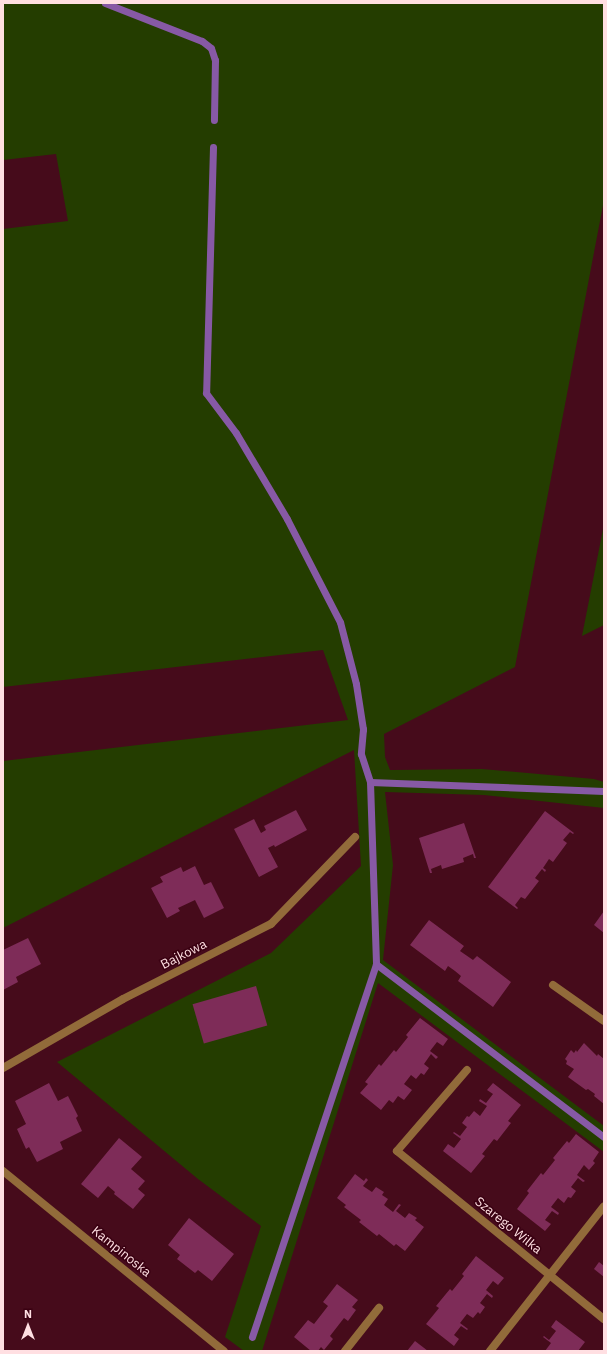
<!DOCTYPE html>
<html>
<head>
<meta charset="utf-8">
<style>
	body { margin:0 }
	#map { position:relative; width:607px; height:1354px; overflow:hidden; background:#460b1b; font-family:"IBM Plex Sans",sans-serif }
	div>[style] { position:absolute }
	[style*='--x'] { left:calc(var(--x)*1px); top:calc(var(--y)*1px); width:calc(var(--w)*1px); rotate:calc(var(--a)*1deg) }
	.green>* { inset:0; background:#243d00 }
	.stream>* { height:7px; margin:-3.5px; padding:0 3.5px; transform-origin:3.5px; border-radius:3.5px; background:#8759a5 }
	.building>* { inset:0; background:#7e2c58; transform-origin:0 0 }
	.service>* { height:8px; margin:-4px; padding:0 4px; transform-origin:4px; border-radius:4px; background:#926b3a }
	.minor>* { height:8px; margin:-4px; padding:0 4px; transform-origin:4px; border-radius:4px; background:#926b3a }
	span { translate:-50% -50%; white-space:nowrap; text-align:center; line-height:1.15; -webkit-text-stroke:3px #3a0112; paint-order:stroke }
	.street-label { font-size:13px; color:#ffdfe2 }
	.frame { position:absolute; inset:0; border:4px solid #ffdfe2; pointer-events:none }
	.north { position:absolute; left:8px; top:1306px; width:40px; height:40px; -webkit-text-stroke:3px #3a0112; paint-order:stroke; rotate:0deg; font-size:11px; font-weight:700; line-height:16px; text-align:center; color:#ffdfe2 }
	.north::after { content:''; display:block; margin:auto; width:14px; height:18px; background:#ffdfe2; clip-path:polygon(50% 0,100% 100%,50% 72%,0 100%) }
</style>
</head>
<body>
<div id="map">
	<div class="green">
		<div style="clip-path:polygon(3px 3px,604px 3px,604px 200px,515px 667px,384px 734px,385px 757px,390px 770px,482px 769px,594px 779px,604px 782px,604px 808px,484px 795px,385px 792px,393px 865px,383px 960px,604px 1126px,604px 1152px,378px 983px,262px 1351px,244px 1351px,225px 1337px,261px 1226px,198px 1179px,57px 1062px,271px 953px,361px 866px,354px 750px,3px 928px,3px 761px,348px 720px,323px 650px,3px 687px,3px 229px,68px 221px,56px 154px,3px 160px)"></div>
		<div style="clip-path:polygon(604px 524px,604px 625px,582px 636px)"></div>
	</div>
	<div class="stream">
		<div style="--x:105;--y:3;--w:104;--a:21.4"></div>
		<div style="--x:202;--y:41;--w:11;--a:38"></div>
		<div style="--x:211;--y:48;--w:13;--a:72"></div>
		<div style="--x:215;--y:60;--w:60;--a:91"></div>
		<div style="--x:213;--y:147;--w:246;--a:91.6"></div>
		<div style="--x:206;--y:393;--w:50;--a:53.1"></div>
		<div style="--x:236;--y:433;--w:100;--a:59.3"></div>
		<div style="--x:287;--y:519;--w:116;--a:62.8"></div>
		<div style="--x:340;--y:622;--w:64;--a:75.5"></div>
		<div style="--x:356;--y:684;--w:46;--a:81.2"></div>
		<div style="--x:363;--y:729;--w:25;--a:95"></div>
		<div style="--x:361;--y:754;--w:29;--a:72"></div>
		<div style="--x:370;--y:782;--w:182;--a:88.1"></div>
		<div style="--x:376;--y:964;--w:393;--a:108.4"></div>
		<div style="--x:370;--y:782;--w:234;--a:2.2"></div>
		<div style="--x:376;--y:964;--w:286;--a:37.2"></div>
	</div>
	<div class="building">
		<div style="clip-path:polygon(296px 810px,307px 830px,275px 847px,274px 845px,268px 848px,278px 867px,259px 877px,234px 829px,254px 819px,261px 833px,266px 830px,264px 826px)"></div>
		<div style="clip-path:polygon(545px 811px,574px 833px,573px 834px,570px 832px,563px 840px,567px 843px,553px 862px,549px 859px,543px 868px,546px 870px,545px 872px,542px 869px,535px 878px,539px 881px,525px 899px,521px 897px,515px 905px,518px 908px,517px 909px,488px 887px)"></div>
		<div style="clip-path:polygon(464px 823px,476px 858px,474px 858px,473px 854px,463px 858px,464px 862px,442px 869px,441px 865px,431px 869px,432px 873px,430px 873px,419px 838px)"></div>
		<div style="clip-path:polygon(195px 866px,204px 885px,211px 882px,224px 908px,204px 918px,195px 900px,178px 908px,180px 911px,167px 918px,151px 888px,163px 882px,160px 877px,181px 867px,183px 872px)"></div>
		<div style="clip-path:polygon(604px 911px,604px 933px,594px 925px)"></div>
		<div style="clip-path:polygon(429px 920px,464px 946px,460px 951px,473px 960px,477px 956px,511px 982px,493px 1007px,458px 981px,461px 976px,455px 971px,448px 966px,445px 971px,410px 945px)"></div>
		<div style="clip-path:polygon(28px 938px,41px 964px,16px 977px,18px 982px,3px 990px,3px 950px)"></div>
		<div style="left:256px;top:986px;width:41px;height:66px;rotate:74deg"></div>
		<div style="clip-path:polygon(420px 1018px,448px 1039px,443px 1046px,437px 1042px,430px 1051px,438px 1057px,436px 1059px,431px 1054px,424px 1064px,429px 1068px,424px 1075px,421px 1073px,416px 1079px,411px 1075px,404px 1084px,412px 1090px,404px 1100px,398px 1096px,393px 1103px,389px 1100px,381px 1110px,360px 1093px,368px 1084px,365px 1082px,379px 1064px,381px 1066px,394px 1050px,396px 1052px,408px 1037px,406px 1035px)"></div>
		<div style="clip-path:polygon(584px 1043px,597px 1056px,598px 1054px,604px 1059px,604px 1104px,594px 1096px,595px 1094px,588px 1089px,586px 1090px,568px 1077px,574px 1069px,566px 1064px,567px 1061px,565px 1059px,571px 1050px,574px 1053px,576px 1050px,577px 1052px)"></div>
		<div style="clip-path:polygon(49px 1083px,58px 1101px,68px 1096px,78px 1116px,76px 1118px,82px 1131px,60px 1142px,63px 1149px,37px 1162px,29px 1147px,26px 1149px,17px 1129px,26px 1124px,15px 1101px)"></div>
		<div style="clip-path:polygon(493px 1083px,521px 1105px,508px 1121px,511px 1123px,497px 1141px,494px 1139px,482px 1154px,485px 1156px,471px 1173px,443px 1151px,448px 1144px,454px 1148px,461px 1139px,453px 1133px,454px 1132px,460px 1136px,467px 1127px,462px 1123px,467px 1116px,469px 1117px,474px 1111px,480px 1116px,487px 1106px,479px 1101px,480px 1099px,486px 1103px,493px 1094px,487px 1090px)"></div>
		<div style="clip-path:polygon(576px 1134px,599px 1152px,593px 1161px,595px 1163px,589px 1170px,584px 1165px,577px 1175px,585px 1181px,583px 1182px,578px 1178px,571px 1187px,576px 1191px,571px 1198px,568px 1197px,564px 1203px,558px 1198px,551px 1207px,559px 1213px,558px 1215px,552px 1211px,545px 1220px,551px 1224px,545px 1231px,517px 1209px,529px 1193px,527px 1191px,541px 1173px,543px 1175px,555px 1160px,553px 1158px,567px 1141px,569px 1143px)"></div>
		<div style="clip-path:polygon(119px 1138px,142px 1157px,131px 1169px,145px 1181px,138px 1189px,145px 1195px,133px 1209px,114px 1194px,115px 1192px,108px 1186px,98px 1198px,81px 1184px)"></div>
		<div style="clip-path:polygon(355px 1174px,364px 1181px,366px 1178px,368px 1180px,363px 1186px,372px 1192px,376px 1187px,384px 1192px,382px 1195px,388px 1199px,384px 1205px,393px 1212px,399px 1204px,401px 1205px,396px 1211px,405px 1218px,409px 1213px,417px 1218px,415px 1220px,424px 1227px,405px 1251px,396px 1244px,394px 1246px,379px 1234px,377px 1236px,359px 1222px,361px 1220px,344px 1207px,346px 1205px,337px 1198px)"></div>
		<div style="clip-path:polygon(189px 1218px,234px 1254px,212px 1281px,198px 1270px,195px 1273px,177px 1259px,180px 1255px,168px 1245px)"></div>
		<div style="clip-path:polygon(476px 1256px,504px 1278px,498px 1285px,493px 1281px,486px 1290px,493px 1296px,492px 1298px,487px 1294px,480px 1303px,485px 1307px,480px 1314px,478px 1312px,473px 1318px,467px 1314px,460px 1323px,468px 1329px,467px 1330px,461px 1326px,454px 1335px,459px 1339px,454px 1346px,426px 1324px,439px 1308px,436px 1306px,450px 1289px,452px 1291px,464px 1276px,462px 1274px)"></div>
		<div style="clip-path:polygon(599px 1262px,604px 1266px,604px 1277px,594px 1269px)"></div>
		<div style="clip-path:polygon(337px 1284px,358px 1300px,352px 1307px,356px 1310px,348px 1321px,344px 1318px,330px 1336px,333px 1339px,324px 1350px,321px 1347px,318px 1351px,311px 1351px,294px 1337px,308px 1320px,314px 1324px,328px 1306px,323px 1302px)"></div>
		<div style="clip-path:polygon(556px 1320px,585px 1342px,578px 1351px,545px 1351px,551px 1343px,543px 1337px,544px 1336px,549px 1340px,556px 1331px,551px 1327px)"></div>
		<div style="clip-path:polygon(415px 1341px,428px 1351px,407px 1351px)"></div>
	</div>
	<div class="service">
		<div style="--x:397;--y:1151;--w:107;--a:-49.2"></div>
		<div style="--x:345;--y:1351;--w:55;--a:-51.7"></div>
		<div style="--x:490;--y:1351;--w:184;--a:-51.8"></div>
	</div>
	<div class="minor">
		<div style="--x:553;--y:985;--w:62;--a:35.2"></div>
		<div style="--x:3;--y:1068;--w:138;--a:-29.9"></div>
		<div style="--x:123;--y:999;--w:166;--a:-26.9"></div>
		<div style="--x:271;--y:924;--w:121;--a:-46"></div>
		<div style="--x:397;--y:1151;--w:267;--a:39.1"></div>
		<div style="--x:3;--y:1171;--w:285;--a:39.2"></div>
	</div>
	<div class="street-label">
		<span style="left:184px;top:955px;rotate:-27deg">Bajkowa</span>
		<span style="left:508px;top:1226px;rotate:39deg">Szarego Wilka</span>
		<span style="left:121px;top:1252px;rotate:39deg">Kampinoska</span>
	</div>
	<div class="frame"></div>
	<div class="north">N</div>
</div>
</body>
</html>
